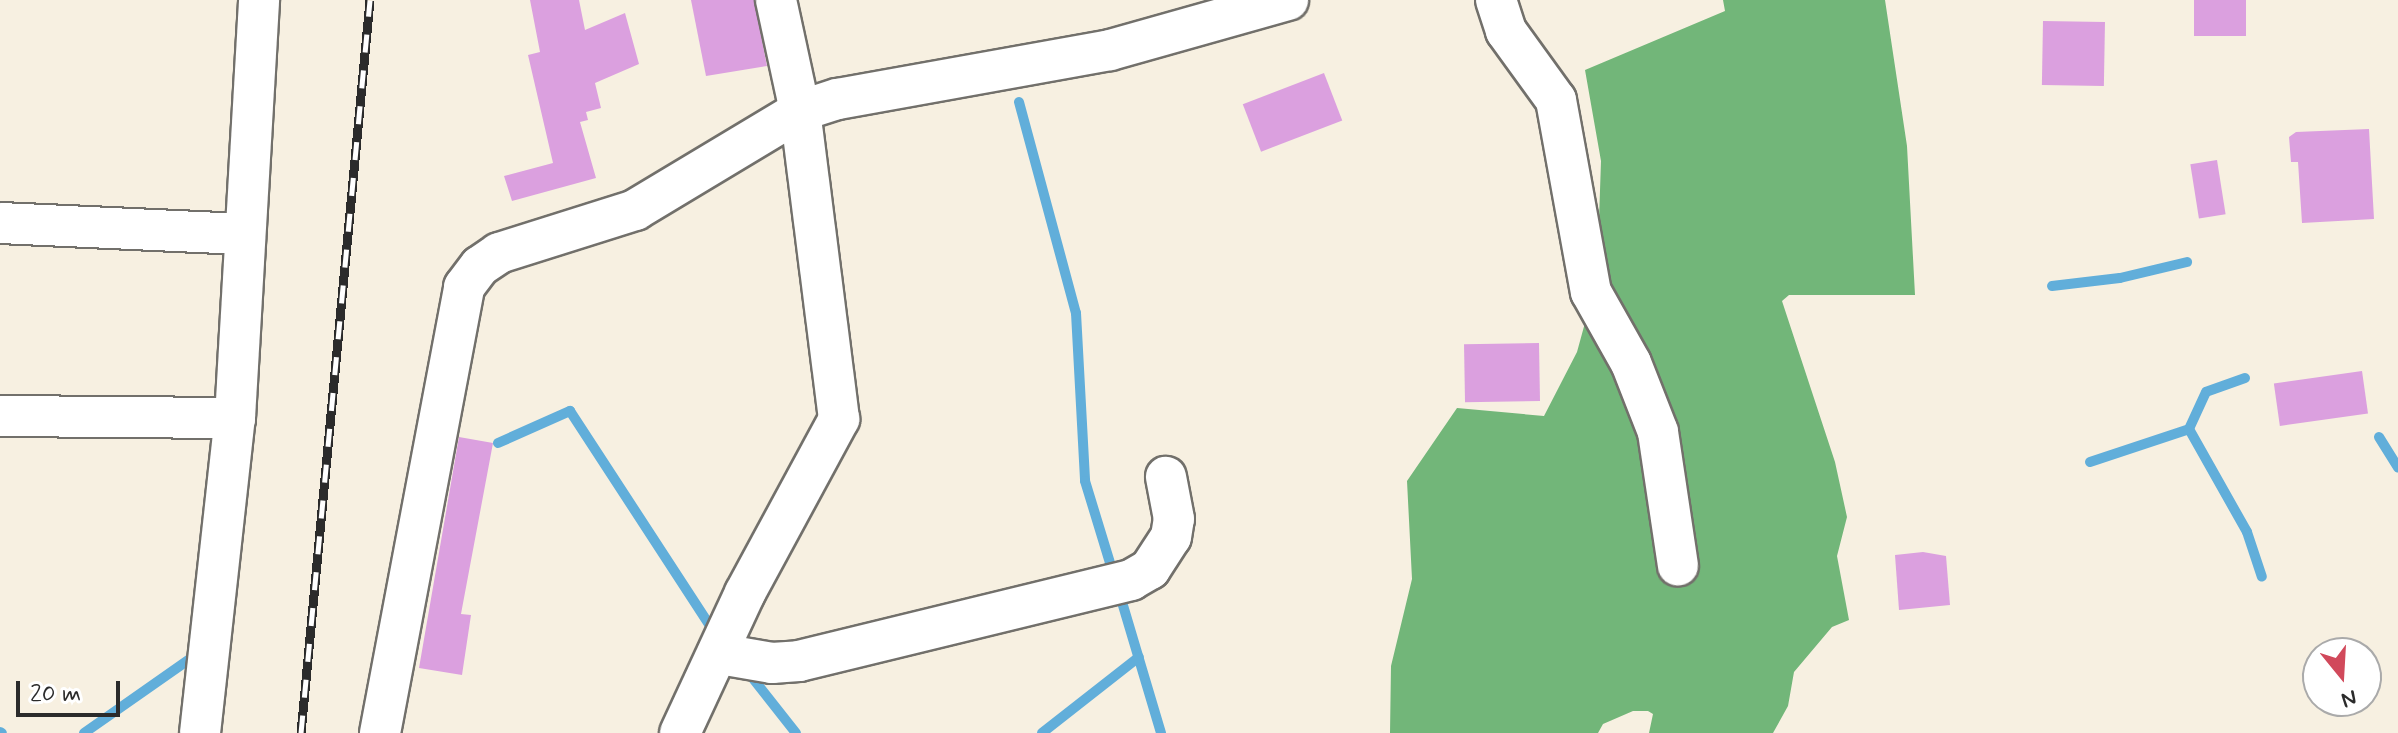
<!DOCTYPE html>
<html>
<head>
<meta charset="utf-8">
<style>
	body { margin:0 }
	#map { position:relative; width:2398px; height:733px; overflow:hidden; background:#f7f0e1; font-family:Mynerve,sans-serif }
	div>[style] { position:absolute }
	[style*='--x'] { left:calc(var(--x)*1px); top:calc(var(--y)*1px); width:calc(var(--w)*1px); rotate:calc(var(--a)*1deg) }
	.forest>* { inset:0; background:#72b679 }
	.stream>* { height:10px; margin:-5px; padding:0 5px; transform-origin:5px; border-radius:5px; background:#61aeda }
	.building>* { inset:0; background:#dba0df; transform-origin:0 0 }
	.roads { filter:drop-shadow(2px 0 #72706b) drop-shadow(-2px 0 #72706b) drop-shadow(0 2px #72706b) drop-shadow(0 -2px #72706b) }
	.street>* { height:40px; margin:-20px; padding:0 20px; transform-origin:20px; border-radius:20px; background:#fff }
	.rail>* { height:9px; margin-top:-4.5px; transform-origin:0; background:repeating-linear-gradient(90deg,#fff 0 18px,#2b2b2b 0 36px); box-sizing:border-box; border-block:2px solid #2b2b2b }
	span { translate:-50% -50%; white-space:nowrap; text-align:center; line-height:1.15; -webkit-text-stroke:6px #fff; paint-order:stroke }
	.north { position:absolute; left:2302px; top:637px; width:80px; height:80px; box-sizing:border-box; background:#fff; border:2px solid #aaa; border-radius:50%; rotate:162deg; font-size:22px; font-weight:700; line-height:32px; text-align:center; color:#2b2b2b }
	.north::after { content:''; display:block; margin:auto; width:28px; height:36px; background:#d1495b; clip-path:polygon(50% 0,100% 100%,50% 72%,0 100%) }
	.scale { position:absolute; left:16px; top:681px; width:104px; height:36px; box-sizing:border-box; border:4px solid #2b2b2b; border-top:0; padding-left:10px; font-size:24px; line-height:28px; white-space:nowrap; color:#2b2b2b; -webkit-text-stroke:6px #fff; paint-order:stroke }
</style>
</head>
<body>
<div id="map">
	<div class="forest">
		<div style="clip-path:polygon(1723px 0,1885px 0,1907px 146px,1915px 295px,1789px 295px,1782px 301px,1835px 462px,1847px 517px,1837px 556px,1849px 620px,1832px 627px,1794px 672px,1788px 706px,1773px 733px,1649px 733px,1653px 714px,1648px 711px,1633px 711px,1603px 724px,1598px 733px,1390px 733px,1391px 666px,1412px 579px,1407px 481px,1457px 408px,1544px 416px,1577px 352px,1597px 279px,1601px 161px,1585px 70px,1725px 11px)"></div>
	</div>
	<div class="stream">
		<div style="--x:1019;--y:102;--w:219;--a:74.9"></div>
		<div style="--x:1076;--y:313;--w:168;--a:86.9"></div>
		<div style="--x:1085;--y:481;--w:99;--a:73"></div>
		<div style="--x:2052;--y:286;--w:68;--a:-6.7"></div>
		<div style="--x:2120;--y:278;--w:69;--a:-13.4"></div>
		<div style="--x:2245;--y:378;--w:41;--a:160.3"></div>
		<div style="--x:2206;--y:392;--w:41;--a:114.7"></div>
		<div style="--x:2189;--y:429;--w:118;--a:60.6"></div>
		<div style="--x:2247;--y:532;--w:47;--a:71.6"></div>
		<div style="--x:2379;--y:437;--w:36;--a:58"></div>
		<div style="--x:498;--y:443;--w:79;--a:-24"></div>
		<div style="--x:570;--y:411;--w:267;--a:56.9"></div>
		<div style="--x:2090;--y:462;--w:104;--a:-18.4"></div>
		<div style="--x:1119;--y:592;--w:147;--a:73.4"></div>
		<div style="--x:747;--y:671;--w:79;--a:51.7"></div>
		<div style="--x:0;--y:732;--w:2;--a:27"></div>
		<div style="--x:84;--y:733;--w:138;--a:-35"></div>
		<div style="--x:1042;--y:733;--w:123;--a:-38.1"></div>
	</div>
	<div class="building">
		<div style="clip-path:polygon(530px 0,579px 0,585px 30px,625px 13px,639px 64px,595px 83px,601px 108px,586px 112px,588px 120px,580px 122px,596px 178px,512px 201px,504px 176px,553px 163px,528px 55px,540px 52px)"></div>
		<div style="clip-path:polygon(691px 0,754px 0,767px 66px,706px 76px)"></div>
		<div style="left:2194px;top:0;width:52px;height:36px"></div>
		<div style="left:2043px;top:21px;width:62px;height:64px;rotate:1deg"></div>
		<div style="left:1324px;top:73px;width:51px;height:87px;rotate:69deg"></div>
		<div style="clip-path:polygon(2369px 129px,2374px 219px,2302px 223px,2298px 162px,2291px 162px,2289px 137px,2296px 132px)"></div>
		<div style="left:2217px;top:160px;width:55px;height:27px;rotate:81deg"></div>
		<div style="left:1539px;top:343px;width:58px;height:75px;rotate:89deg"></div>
		<div style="left:2362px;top:371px;width:43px;height:89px;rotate:82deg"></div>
		<div style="clip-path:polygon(459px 437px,493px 443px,461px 614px,471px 615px,462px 675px,419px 668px)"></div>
		<div style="clip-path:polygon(1923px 552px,1946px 556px,1950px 605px,1899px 610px,1895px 555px)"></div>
	</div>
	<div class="roads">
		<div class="street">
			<div style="--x:1496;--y:0;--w:33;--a:72"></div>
			<div style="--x:1506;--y:31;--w:85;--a:54.1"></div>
			<div style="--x:1556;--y:100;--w:195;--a:79.7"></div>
			<div style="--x:1591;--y:292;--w:81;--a:60.6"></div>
			<div style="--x:1631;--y:363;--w:74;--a:68.6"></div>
			<div style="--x:1658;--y:432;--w:135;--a:81.5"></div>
			<div style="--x:0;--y:223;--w:242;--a:2.6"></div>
			<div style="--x:0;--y:416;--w:235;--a:0.5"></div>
			<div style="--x:720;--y:654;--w:53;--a:9.8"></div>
			<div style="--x:772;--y:663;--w:27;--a:-4"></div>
			<div style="--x:799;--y:661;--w:342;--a:-13.7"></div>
			<div style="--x:1131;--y:580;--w:22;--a:-30"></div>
			<div style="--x:1150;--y:569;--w:38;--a:-57"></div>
			<div style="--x:1171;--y:537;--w:18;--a:-81"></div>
			<div style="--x:1174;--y:519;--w:43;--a:-100.8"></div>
			<div style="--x:200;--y:733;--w:317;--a:-83.7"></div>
			<div style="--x:235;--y:418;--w:419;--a:-86.7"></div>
			<div style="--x:380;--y:733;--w:454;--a:-79.3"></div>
			<div style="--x:464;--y:287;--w:26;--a:-53"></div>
			<div style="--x:480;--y:266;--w:23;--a:-34"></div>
			<div style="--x:499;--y:253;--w:143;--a:-17.5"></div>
			<div style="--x:635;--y:210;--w:192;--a:-31"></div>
			<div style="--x:800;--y:111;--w:40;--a:-18"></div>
			<div style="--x:838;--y:99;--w:276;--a:-10.2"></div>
			<div style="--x:1110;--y:50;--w:185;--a:-15.7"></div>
			<div style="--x:680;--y:733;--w:154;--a:-65.1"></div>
			<div style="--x:745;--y:593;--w:198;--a:-61.6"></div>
			<div style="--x:839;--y:419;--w:310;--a:-97.2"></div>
			<div style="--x:800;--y:111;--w:114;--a:-102.2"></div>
		</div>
	</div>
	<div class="rail">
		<div style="--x:301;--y:733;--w:736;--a:-84.62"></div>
	</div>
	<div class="north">N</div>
	<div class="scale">20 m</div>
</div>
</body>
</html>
